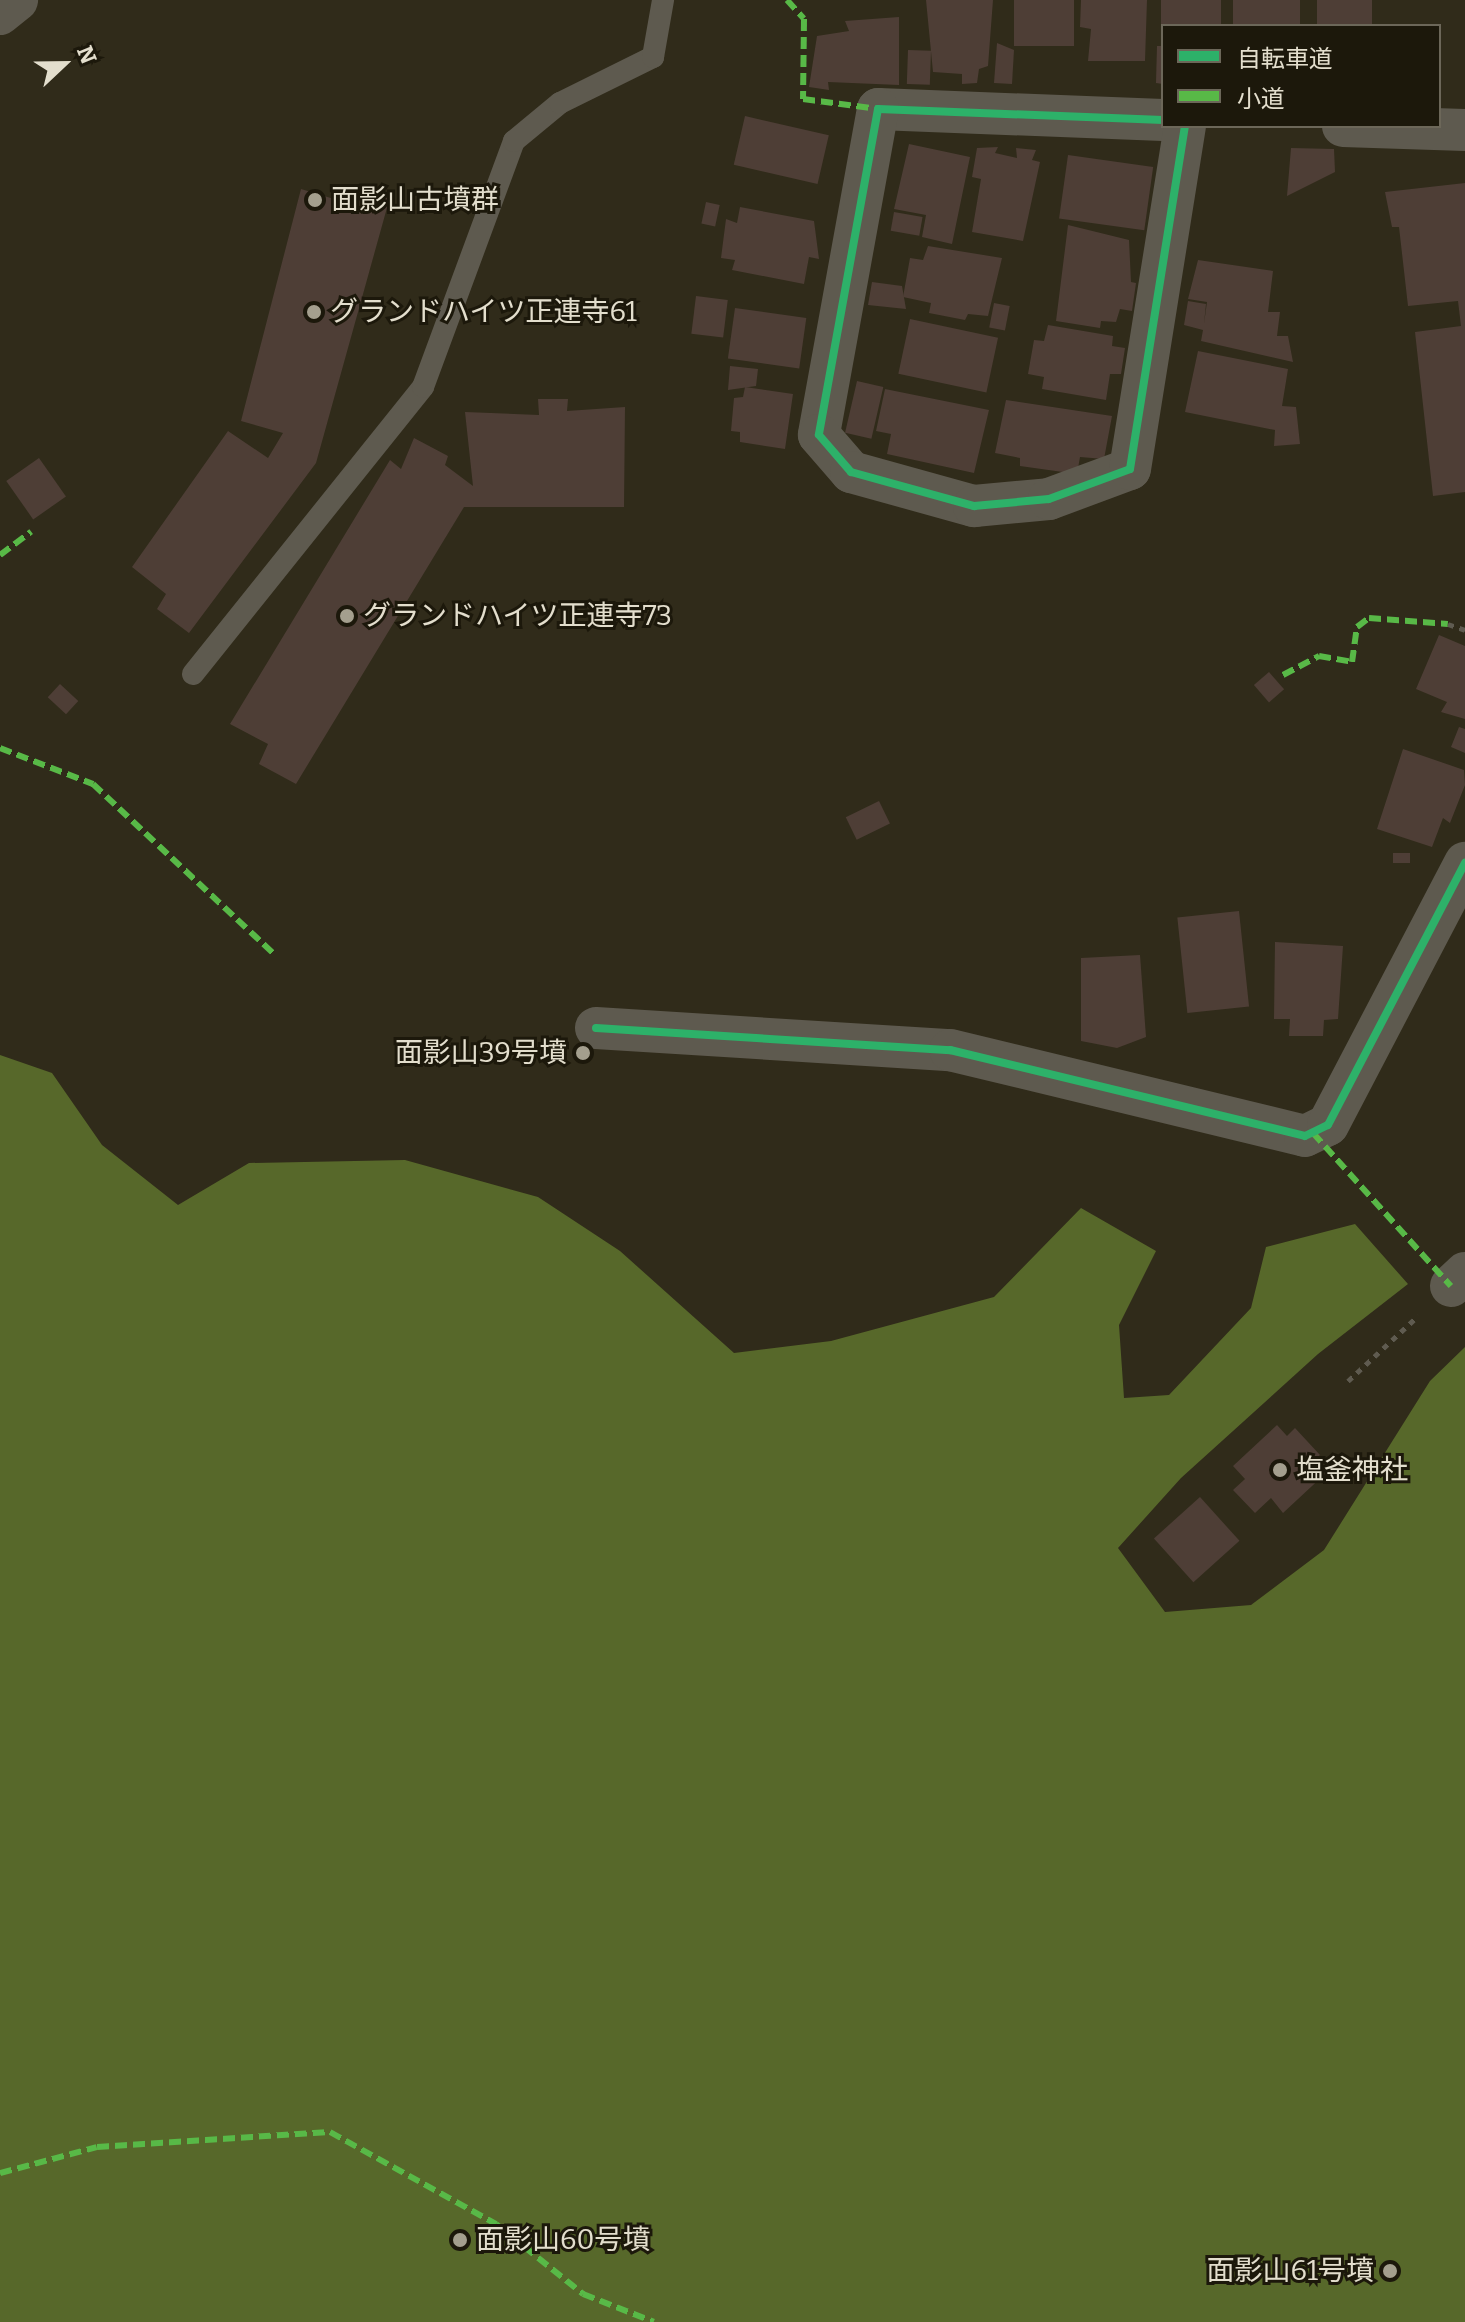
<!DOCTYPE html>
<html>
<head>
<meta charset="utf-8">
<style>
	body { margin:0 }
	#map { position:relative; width:1465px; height:2322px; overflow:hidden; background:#302b1a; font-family:Bitter,"Noto Sans JP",serif }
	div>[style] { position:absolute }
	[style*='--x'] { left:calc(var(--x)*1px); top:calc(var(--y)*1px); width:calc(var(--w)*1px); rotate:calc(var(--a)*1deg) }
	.forest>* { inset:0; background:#57682a }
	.building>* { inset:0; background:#4e3e36; transform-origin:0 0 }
	.path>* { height:5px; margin-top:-2.5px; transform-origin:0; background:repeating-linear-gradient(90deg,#5f5b50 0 6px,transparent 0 12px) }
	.lane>* { height:22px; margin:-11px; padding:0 11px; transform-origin:11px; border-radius:11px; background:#5e5a4f }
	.street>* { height:42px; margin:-21px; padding:0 21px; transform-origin:21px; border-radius:21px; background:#5e5a4f }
	.quiet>* { height:6px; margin-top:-3px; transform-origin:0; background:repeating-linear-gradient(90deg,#58b947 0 12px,transparent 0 18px) }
	.cycleway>* { height:8px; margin:-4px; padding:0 4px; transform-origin:4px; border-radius:4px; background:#2db169 }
	.dots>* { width:22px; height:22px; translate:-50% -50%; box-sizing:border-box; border:4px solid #1c180b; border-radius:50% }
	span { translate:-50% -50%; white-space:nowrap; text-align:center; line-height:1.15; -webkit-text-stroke:6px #1c180b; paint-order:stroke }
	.poi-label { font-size:28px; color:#e3decd }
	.left { translate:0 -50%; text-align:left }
	.right { translate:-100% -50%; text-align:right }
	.legend { position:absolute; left:1161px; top:24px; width:280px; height:104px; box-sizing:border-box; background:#1c180b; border:2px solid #6c6759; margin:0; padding:10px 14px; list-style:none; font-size:24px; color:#e3decd }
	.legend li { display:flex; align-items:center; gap:16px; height:40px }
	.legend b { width:40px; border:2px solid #6c6759 }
	.north { position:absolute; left:24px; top:24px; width:80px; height:80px; -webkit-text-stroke:6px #1c180b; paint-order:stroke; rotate:68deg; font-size:22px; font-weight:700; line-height:32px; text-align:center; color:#e3decd }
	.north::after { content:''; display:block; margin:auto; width:28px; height:36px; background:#e3decd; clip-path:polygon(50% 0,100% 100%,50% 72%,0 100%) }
</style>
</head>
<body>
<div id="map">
	<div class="forest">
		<div style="clip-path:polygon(0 1055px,52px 1073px,102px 1145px,178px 1205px,249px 1163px,405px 1160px,538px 1197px,620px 1251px,734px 1353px,831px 1341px,994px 1297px,1081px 1208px,1156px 1251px,1119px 1325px,1124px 1398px,1169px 1395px,1251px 1308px,1266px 1247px,1355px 1224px,1408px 1284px,1318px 1354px,1181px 1478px,1118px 1548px,1165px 1612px,1251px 1605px,1324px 1550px,1430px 1381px,1465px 1347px,1465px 2322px,0 2322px)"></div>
	</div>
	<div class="building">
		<div style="clip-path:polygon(926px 0,993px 0,988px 66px,979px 69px,977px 83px,962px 84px,962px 74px,933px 72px)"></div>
		<div style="left:1014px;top:0;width:60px;height:46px"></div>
		<div style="clip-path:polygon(1081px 0,1147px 0,1145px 61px,1088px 61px,1091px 29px,1080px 27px)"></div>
		<div style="left:1161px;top:0;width:60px;height:26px"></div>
		<div style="left:1233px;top:0;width:67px;height:26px"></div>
		<div style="left:1317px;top:0;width:55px;height:26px"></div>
		<div style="clip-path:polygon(899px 17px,899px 85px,828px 82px,829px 90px,809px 87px,817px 36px,849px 31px,845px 21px)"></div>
		<div style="clip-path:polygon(997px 43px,1014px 50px,1012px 84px,994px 83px)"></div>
		<div style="clip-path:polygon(1157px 46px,1163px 46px,1163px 84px,1156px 83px)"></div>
		<div style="left:908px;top:50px;width:23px;height:34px;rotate:2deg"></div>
		<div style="left:745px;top:116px;width:86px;height:50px;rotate:13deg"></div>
		<div style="clip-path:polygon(909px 144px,970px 157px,952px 244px,922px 237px,926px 215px,894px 209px)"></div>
		<div style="clip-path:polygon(998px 147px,995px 153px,1017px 158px,1016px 148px,1036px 150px,1032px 160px,1040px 162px,1023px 241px,972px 232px,981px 179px,972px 177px,977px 148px)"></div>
		<div style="clip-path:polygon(1291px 148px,1334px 149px,1335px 172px,1287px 196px)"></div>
		<div style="left:1068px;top:155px;width:86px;height:64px;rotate:8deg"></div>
		<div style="clip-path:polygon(1465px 183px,1465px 492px,1433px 496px,1415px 332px,1461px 326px,1458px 301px,1408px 306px,1399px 227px,1392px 227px,1385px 192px)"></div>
		<div style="clip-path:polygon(349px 187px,390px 197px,316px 463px,189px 633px,157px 609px,166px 594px,132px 567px,228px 431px,268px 458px,283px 433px,241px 421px,301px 189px,344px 202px)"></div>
		<div style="left:706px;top:202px;width:14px;height:22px;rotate:12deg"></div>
		<div style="clip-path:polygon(740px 207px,814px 221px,819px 259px,809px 257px,804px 284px,732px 270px,735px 260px,721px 258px,726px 219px,737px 223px)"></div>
		<div style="left:894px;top:212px;width:29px;height:19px;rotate:10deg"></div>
		<div style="clip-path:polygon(1068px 225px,1129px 240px,1131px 282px,1136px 283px,1132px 311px,1120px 309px,1116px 322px,1101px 321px,1100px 328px,1056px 321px)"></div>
		<div style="clip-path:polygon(928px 246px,1002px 258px,988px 316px,968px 314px,965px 320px,929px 313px,931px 303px,903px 297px,910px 258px,923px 260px)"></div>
		<div style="clip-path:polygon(1198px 260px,1273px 271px,1268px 312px,1280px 312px,1277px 336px,1288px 336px,1293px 362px,1201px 341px,1203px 330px,1184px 325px,1188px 301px,1206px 304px,1204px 324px,1207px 302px,1188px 299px)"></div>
		<div style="clip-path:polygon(872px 282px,902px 286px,906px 309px,868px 305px)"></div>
		<div style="left:696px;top:296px;width:32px;height:38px;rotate:7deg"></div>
		<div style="left:994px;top:303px;width:16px;height:25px;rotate:11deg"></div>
		<div style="left:735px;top:308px;width:72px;height:51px;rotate:8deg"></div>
		<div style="left:910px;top:319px;width:90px;height:56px;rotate:12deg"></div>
		<div style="clip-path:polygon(1048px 325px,1113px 336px,1112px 346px,1125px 348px,1121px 374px,1110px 374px,1106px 400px,1042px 389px,1044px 377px,1028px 374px,1034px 340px,1044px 341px)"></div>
		<div style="clip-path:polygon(1198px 351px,1288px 369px,1282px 406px,1296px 407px,1300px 444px,1274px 446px,1275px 430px,1185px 412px)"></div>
		<div style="clip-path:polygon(730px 366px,758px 369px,756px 386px,728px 390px)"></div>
		<div style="left:857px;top:381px;width:27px;height:53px;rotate:13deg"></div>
		<div style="clip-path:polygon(745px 387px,793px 394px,785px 449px,740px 442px,740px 432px,731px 431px,734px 398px,743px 397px)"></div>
		<div style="clip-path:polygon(885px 389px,989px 410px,974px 473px,887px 454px,891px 434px,876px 431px)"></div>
		<div style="clip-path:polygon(538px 399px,568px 399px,567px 411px,625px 407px,624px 507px,464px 507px,296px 784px,259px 764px,268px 744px,230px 724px,390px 460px,401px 469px,414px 438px,448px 456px,445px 465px,473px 486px,465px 412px,539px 415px)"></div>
		<div style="clip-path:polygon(1006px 400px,1112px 416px,1104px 459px,1080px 457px,1077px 474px,1020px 466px,1020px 458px,995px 453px)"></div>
		<div style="left:39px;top:458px;width:47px;height:40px;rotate:55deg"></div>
		<div style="clip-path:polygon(1439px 635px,1465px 646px,1465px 719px,1441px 712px,1447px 702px,1416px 689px)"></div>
		<div style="left:1269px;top:672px;width:23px;height:20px;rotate:49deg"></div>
		<div style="left:60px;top:684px;width:25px;height:18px;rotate:43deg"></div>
		<div style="clip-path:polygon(1459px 727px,1465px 729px,1465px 753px,1451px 747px)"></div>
		<div style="clip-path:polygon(1403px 749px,1464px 770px,1465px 785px,1450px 823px,1443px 818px,1432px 847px,1377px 829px)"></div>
		<div style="left:879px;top:801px;width:25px;height:37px;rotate:64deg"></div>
		<div style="left:1393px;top:853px;width:17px;height:10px"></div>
		<div style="left:1239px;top:911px;width:96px;height:62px;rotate:84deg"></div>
		<div style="clip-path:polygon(1275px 942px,1343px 946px,1338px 1019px,1324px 1020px,1323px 1036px,1289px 1036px,1290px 1019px,1274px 1019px)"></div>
		<div style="clip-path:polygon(1140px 955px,1146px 1037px,1117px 1048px,1081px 1041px,1081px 958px)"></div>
		<div style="clip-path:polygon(1277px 1425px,1287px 1436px,1295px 1428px,1320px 1455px,1314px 1460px,1326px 1473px,1283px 1513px,1271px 1498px,1255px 1513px,1233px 1490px,1245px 1479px,1233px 1466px)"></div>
		<div style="left:1200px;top:1497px;width:59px;height:62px;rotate:48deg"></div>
	</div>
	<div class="path">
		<div style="--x:1448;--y:624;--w:18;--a:19"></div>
		<div style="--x:1348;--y:1381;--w:96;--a:-42.9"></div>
	</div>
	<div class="lane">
		<div style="--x:193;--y:674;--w:368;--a:-51.3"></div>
		<div style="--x:423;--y:387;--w:262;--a:-69.7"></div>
		<div style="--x:514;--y:141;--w:60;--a:-39.6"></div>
		<div style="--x:560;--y:103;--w:104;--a:-26.3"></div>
		<div style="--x:653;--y:57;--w:58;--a:-80"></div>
	</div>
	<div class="street">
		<div style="--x:0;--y:14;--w:22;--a:-39"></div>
		<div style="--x:1163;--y:120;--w:285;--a:-177.8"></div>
		<div style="--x:878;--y:109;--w:331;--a:100.3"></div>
		<div style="--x:819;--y:435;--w:49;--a:49.1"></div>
		<div style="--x:851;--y:472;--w:128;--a:15.5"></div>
		<div style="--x:974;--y:506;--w:75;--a:-5.3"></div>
		<div style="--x:1049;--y:499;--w:86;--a:-20.3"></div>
		<div style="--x:1130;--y:469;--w:347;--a:-80.9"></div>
		<div style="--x:1343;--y:126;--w:122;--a:1.9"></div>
		<div style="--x:596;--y:1028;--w:355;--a:3.6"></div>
		<div style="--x:950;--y:1050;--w:365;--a:13.6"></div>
		<div style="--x:1305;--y:1136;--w:25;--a:-26"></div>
		<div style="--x:1328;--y:1125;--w:296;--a:-62.4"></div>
		<div style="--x:1451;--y:1286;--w:19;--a:-43"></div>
	</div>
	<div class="quiet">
		<div style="--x:787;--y:0;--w:25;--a:48"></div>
		<div style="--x:804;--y:19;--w:80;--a:90.7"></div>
		<div style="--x:803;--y:99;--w:76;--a:7.6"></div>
		<div style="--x:0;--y:555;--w:39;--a:-37"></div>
		<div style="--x:1283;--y:675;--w:41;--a:-27.8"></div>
		<div style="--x:1319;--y:656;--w:34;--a:10"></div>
		<div style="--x:1352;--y:662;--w:35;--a:-82"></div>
		<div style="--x:1357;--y:627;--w:15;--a:-37"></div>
		<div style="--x:1369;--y:618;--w:79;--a:4.3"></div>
		<div style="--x:0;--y:748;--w:100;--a:21.2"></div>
		<div style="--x:93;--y:784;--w:247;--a:43.2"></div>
		<div style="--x:1313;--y:1133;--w:206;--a:48"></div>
		<div style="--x:0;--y:2173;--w:100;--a:-15"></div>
		<div style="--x:97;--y:2147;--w:233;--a:-3.7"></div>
		<div style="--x:330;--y:2132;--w:190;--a:29"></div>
		<div style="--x:496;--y:2224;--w:112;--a:38.8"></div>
		<div style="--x:583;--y:2294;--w:76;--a:21.5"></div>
	</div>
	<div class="cycleway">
		<div style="--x:1163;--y:120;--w:285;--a:-177.8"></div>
		<div style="--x:878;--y:109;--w:331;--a:100.3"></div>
		<div style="--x:819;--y:435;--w:49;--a:49.1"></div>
		<div style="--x:851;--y:472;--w:128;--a:15.5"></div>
		<div style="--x:974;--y:506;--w:75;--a:-5.3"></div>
		<div style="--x:1049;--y:499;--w:86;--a:-20.3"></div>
		<div style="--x:1130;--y:469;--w:347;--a:-80.9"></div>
		<div style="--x:596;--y:1028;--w:355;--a:3.6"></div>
		<div style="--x:950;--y:1050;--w:365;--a:13.6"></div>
		<div style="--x:1305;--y:1136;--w:25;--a:-26"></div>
		<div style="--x:1328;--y:1125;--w:296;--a:-62.4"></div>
	</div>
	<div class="dots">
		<div style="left:315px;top:200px;background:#a49f8e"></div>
		<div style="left:314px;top:312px;background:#a49f8e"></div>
		<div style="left:347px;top:616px;background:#a49f8e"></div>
		<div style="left:583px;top:1053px;background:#a49f8e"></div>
		<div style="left:1280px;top:1470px;background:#a49f8e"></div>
		<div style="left:460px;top:2240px;background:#a49f8e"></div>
		<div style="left:1390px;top:2271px;background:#a49f8e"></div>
	</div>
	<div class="poi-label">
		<span class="left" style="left:331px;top:200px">面影山古墳群</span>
		<span class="left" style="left:330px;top:312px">グランドハイツ正連寺61</span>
		<span class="left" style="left:363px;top:616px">グランドハイツ正連寺73</span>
		<span class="right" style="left:567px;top:1053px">面影山39号墳</span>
		<span class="left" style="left:1296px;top:1470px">塩釜神社</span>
		<span class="left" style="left:476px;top:2240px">面影山60号墳</span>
		<span class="right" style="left:1374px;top:2271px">面影山61号墳</span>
	</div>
	<ul class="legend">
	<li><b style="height:10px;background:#2db169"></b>自転車道</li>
	<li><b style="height:10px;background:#58b947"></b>小道</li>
	</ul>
	<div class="north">N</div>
</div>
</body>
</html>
